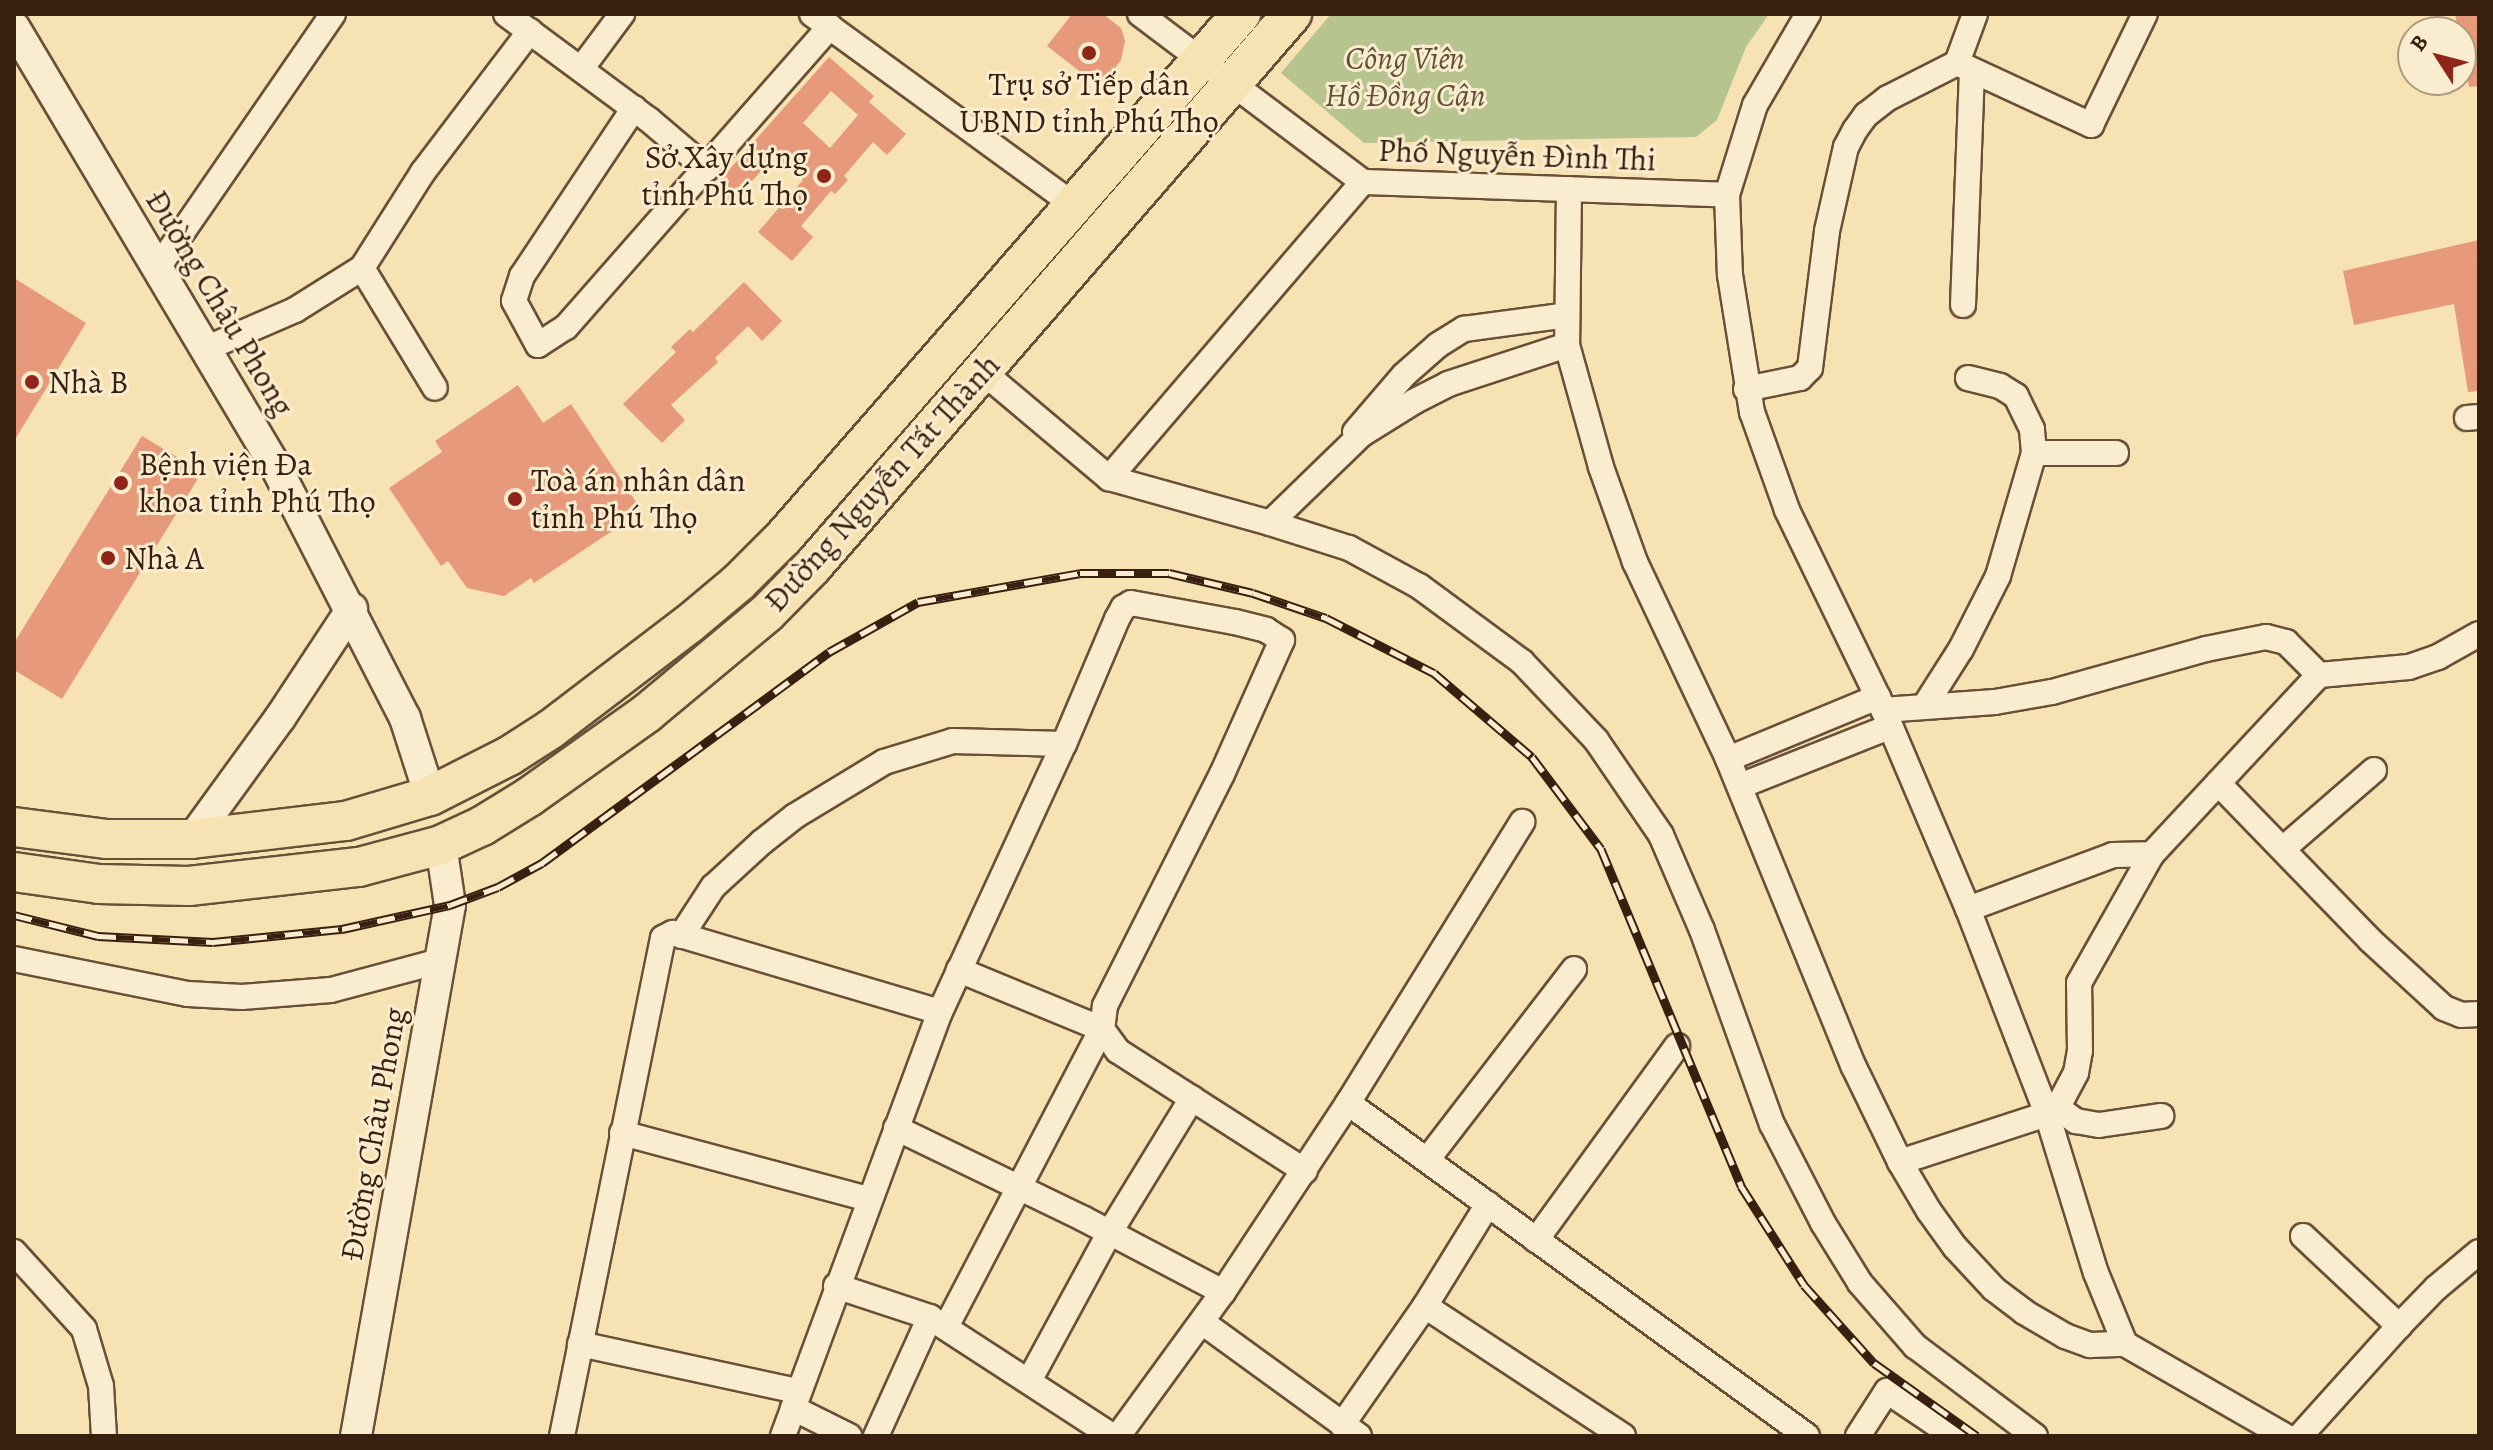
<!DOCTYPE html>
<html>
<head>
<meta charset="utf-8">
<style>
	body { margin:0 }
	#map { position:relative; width:2493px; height:1450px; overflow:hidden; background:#f7e2b3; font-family:Alegreya,serif }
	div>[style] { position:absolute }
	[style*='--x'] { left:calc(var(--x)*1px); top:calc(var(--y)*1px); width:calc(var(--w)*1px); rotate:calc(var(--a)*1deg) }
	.green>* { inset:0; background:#b8c490 }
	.building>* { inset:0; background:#e6997b }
	.roads { filter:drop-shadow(2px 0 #685038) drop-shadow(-2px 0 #685038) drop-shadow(0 2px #685038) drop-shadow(0 -2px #685038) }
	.minor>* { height:24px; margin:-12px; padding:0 12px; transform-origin:12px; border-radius:12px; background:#faecce }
	.tertiary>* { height:30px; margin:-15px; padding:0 15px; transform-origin:15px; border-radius:15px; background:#faecce }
	.primary>* { height:38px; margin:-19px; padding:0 19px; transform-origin:19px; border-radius:19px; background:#f7e2b3 }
	.rail>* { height:9px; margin-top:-4.5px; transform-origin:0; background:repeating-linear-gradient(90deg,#faecce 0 18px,#391f0f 0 36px); box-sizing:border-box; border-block:2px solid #391f0f }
	.dots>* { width:22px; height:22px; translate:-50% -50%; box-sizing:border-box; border:4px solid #faecce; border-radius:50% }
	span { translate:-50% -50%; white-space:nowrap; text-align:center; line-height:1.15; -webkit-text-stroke:6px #faecce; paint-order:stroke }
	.park-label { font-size:32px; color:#5f5136; font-style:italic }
	.poi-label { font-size:32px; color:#391f0f }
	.right { translate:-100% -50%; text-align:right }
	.left { translate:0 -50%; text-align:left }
	.street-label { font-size:32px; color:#391f0f }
	.frame { position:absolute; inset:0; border:16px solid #391f0f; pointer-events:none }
	.north { position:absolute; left:2397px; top:16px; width:80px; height:80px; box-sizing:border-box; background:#faecce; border:2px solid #ad9a82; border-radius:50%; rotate:306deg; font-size:22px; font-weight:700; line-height:32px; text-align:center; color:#391f0f }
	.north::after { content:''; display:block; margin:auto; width:28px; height:36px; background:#8f2418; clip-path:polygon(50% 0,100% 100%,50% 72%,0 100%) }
</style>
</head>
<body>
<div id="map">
	<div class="green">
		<div style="clip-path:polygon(1331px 14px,1769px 14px,1746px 47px,1717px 120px,1696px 137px,1364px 143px,1281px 73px)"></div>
	</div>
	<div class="building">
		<div style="clip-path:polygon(1072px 14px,1103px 14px,1121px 28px,1125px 41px,1121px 60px,1100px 87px,1047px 46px)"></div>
		<div style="clip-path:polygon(2455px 14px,2479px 14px,2479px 86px,2469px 87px)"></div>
		<div style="clip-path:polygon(evenodd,829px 57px,874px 96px,865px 107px,869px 102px,906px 134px,887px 155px,873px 142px,844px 176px,848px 180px,835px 194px,831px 191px,801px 226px,813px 237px,792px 261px,758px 232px,803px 180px,774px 156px,731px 205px,712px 189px,829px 57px,831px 91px,858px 115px,830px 148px,803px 123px,831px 91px)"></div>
		<div style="clip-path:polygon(2479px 240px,2479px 391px,2468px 392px,2454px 304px,2354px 325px,2343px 271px)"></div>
		<div style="clip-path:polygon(14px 278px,86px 323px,14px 441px)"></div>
		<div style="clip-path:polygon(744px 282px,782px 321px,762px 341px,748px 326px,715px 358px,718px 362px,671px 405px,685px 420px,662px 443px,623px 404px,676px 352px,671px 347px,690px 329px,693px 332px)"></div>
		<div style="clip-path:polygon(518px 385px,543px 423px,571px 404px,642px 511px,534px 583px,531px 578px,504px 596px,467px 588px,448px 561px,441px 566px,389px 488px,442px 452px,435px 441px)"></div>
		<div style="clip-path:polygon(142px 436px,202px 472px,62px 699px,14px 670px,14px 643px)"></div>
	</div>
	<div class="roads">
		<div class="minor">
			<div style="--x:506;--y:14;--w:177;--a:36.5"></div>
			<div style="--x:648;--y:119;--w:77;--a:40.3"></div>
			<div style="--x:812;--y:14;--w:326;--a:36.1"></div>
			<div style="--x:1140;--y:14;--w:279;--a:37"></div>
			<div style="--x:1363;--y:182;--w:364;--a:2"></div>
			<div style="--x:1808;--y:14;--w:105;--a:120.2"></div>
			<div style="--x:1755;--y:105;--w:94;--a:107.3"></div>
			<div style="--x:1727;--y:195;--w:80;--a:87.9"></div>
			<div style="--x:1730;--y:275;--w:139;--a:80.9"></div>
			<div style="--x:1752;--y:412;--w:104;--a:70.3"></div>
			<div style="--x:1787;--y:510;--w:208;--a:64.1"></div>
			<div style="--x:1878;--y:697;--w:230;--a:67"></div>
			<div style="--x:1968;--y:909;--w:220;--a:68.9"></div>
			<div style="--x:2047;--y:1114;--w:166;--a:72.9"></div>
			<div style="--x:2096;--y:1273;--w:77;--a:67.8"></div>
			<div style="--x:2125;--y:1344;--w:185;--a:29.9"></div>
			<div style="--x:1975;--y:14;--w:52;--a:110.2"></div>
			<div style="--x:1957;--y:63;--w:148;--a:24.8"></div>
			<div style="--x:2091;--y:125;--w:123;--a:-64.1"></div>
			<div style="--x:581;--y:69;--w:69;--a:-53.3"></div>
			<div style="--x:634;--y:108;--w:202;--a:123.7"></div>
			<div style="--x:522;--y:276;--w:26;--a:108"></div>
			<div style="--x:514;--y:301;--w:50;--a:61.4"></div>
			<div style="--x:538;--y:345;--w:33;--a:-33"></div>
			<div style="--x:566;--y:327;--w:400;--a:-48.7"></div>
			<div style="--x:1569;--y:189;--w:156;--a:90.7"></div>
			<div style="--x:1567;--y:345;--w:127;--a:74.4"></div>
			<div style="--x:1601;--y:467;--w:101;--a:70.3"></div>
			<div style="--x:1635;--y:562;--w:218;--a:64.7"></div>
			<div style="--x:1728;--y:759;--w:331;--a:67.8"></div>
			<div style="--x:1853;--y:1065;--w:108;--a:64.1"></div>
			<div style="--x:1900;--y:1162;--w:57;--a:59.4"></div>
			<div style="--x:1929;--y:1211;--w:44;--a:54.2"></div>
			<div style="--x:1955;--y:1247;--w:57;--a:47.1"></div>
			<div style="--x:1994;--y:1289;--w:38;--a:37"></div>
			<div style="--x:2024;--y:1312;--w:48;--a:30.3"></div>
			<div style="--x:2065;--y:1336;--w:27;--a:20"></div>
			<div style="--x:2090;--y:1345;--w:35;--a:-2"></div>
			<div style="--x:362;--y:268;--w:140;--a:58.7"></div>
			<div style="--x:157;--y:269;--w:310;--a:-55.4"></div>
			<div style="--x:1963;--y:305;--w:234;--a:-87.8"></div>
			<div style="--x:205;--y:349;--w:98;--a:-23.4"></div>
			<div style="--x:295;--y:310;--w:79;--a:-32.1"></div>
			<div style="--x:362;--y:268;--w:114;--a:-57.6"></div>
			<div style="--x:423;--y:172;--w:177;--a:-52.8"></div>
			<div style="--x:983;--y:372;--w:165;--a:40.1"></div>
			<div style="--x:1109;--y:478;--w:167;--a:15.6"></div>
			<div style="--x:1270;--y:523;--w:128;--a:-44.1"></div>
			<div style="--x:1362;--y:434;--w:62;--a:-31.9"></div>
			<div style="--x:1415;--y:401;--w:37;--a:-27"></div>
			<div style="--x:1448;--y:384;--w:125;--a:-18.1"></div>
			<div style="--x:1746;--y:389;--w:55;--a:-11.5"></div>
			<div style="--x:1800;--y:378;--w:14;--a:-45"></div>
			<div style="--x:1810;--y:368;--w:138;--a:-82.9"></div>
			<div style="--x:1827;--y:231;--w:86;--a:-77.3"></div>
			<div style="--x:1846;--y:147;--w:19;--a:-62"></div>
			<div style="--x:1855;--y:130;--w:19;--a:-54"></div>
			<div style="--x:1866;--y:115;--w:28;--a:-38"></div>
			<div style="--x:1888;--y:98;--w:77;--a:-26.9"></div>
			<div style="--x:2467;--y:418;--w:12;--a:-5"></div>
			<div style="--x:1355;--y:432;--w:75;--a:-49.3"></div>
			<div style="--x:1404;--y:375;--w:45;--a:-41.4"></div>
			<div style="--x:1438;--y:345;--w:31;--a:-32"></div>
			<div style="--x:1464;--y:329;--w:104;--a:-7.7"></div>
			<div style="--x:2034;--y:453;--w:82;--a:0"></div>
			<div style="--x:1109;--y:478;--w:390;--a:-49.4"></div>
			<div style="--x:1270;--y:523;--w:83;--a:17.6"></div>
			<div style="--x:1349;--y:548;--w:80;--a:28.5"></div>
			<div style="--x:1419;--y:586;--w:128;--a:36.4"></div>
			<div style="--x:1522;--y:662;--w:108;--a:46.5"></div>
			<div style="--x:1596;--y:740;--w:115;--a:55.6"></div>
			<div style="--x:1661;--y:835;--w:103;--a:66.7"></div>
			<div style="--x:1702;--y:930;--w:206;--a:70.2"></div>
			<div style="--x:1772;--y:1124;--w:111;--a:62.7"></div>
			<div style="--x:1823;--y:1223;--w:70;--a:58.3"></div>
			<div style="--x:1860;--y:1283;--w:84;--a:48.9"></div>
			<div style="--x:1915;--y:1346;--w:150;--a:36.9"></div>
			<div style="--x:1924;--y:707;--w:69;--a:-57.5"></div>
			<div style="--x:1961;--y:649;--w:82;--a:-63.1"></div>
			<div style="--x:1998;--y:576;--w:128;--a:-73.7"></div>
			<div style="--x:2034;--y:453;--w:24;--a:-95"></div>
			<div style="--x:2032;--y:429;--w:37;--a:-116"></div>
			<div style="--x:2016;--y:396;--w:19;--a:-148"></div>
			<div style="--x:2000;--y:386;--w:33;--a:-166"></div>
			<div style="--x:1883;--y:710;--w:112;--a:-4.1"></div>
			<div style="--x:1995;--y:702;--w:58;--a:-10"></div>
			<div style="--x:2052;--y:692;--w:160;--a:-15.6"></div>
			<div style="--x:2206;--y:649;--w:61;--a:-11.3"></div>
			<div style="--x:2266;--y:637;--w:21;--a:14"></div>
			<div style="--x:2286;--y:642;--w:47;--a:45"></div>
			<div style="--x:1728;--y:759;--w:162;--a:-22.5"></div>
			<div style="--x:2218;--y:783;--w:219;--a:45.9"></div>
			<div style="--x:2370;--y:940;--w:100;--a:42.6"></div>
			<div style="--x:2444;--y:1008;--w:18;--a:22"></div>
			<div style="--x:2461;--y:1015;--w:18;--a:-3"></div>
			<div style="--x:1740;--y:786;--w:160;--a:-21.6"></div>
			<div style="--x:2284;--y:848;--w:119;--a:-40.9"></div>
			<div style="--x:1968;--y:909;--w:155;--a:-20.4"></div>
			<div style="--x:2113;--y:855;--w:39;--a:-1"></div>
			<div style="--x:681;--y:936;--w:59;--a:-56.9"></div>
			<div style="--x:713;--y:887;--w:67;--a:-42.6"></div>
			<div style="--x:762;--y:842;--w:42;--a:-38.2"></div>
			<div style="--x:795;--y:816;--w:104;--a:-31.2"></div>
			<div style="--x:884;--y:762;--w:72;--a:-16.9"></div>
			<div style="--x:953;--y:741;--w:111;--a:1.5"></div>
			<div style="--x:14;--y:959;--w:177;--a:11.4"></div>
			<div style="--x:188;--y:994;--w:54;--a:3.2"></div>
			<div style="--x:242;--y:997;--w:89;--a:-4.5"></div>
			<div style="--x:331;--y:990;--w:113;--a:-14.9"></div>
			<div style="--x:1348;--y:1103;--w:331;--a:-58.2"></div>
			<div style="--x:2055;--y:1106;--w:26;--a:36"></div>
			<div style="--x:2076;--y:1121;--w:23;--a:10"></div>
			<div style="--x:2099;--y:1125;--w:63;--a:-8.3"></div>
			<div style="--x:896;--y:1128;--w:209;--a:25.8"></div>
			<div style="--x:1084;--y:1219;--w:157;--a:27.7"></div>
			<div style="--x:622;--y:1133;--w:255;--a:15"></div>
			<div style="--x:1427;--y:1160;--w:241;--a:-52.4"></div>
			<div style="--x:1900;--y:1162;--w:155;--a:-18.1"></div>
			<div style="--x:2047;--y:1114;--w:19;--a:-43"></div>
			<div style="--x:2061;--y:1101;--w:32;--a:-62"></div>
			<div style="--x:2076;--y:1073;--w:22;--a:-80"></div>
			<div style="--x:2080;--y:1051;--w:68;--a:-90.8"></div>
			<div style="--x:2079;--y:983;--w:148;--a:-60.5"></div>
			<div style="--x:2152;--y:854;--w:245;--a:-47"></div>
			<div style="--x:2319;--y:675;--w:90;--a:-5.1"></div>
			<div style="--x:2409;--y:667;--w:31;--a:-19"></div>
			<div style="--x:2438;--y:657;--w:47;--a:-29.3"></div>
			<div style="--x:2303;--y:1236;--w:132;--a:43.2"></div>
			<div style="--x:1536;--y:1240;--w:240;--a:-54"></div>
			<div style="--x:14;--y:1252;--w:104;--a:47.7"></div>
			<div style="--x:84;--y:1329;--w:59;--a:73.4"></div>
			<div style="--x:101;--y:1386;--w:50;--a:86.6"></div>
			<div style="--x:836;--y:1286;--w:99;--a:18.3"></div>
			<div style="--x:930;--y:1317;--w:131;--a:114.4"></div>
			<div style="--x:1425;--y:1306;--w:237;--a:33.3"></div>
			<div style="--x:932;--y:1319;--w:215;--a:33"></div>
			<div style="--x:1202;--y:1322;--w:194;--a:36"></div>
			<div style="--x:946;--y:1327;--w:336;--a:-62.4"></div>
			<div style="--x:1102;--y:1029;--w:155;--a:-157.6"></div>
			<div style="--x:580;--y:1344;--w:223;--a:12.2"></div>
			<div style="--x:1029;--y:1381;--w:170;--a:-61.5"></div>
			<div style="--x:1110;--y:1232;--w:157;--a:-58.5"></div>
			<div style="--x:793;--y:1408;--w:63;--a:26.6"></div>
			<div style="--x:1342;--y:1425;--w:145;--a:-55.1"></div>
			<div style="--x:1425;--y:1306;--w:120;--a:-58.3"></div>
			<div style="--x:562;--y:1436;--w:508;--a:-78.54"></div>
			<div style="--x:663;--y:938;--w:11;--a:-27"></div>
			<div style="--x:673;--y:933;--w:278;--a:16.5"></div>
			<div style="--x:783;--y:1436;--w:452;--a:-69.7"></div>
			<div style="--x:940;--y:1012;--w:295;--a:-65.2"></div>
			<div style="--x:1064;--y:744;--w:136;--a:-67"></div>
			<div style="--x:1117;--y:619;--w:13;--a:-61"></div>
			<div style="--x:1123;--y:608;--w:9;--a:-32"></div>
			<div style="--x:1131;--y:603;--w:106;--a:10.4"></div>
			<div style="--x:1235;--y:622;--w:32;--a:14"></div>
			<div style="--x:1266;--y:630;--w:19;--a:32"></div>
			<div style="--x:1282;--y:640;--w:147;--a:114.1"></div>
			<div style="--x:1222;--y:774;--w:260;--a:116.8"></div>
			<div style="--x:1105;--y:1006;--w:23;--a:97"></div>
			<div style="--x:1102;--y:1029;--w:27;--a:54"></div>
			<div style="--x:1118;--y:1051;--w:222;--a:32.7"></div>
			<div style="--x:1118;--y:1436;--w:178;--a:-53.9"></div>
			<div style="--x:1223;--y:1292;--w:227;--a:-56.5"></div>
			<div style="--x:1348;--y:1103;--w:567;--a:35.96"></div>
			<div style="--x:1858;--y:1436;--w:54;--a:-57.2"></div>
			<div style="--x:1887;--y:1391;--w:81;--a:33.9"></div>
			<div style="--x:2300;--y:1436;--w:148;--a:-48"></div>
			<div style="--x:2399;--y:1326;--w:53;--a:-45.8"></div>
			<div style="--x:2436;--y:1288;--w:56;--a:-39.9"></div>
		</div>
		<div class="tertiary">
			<div style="--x:14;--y:27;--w:514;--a:59.25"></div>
			<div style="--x:277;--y:469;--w:280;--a:62.8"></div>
			<div style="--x:405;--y:718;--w:82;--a:72.2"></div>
			<div style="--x:192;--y:839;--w:150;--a:-54"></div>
			<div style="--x:280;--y:718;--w:131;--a:-56.6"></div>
			<div style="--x:356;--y:1436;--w:539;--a:-79.96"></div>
			<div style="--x:450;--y:905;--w:61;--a:-98.5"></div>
		</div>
		<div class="primary">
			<div style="--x:14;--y:827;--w:94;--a:7.4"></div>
			<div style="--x:107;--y:839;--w:85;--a:0"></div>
			<div style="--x:192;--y:839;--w:155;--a:-6.7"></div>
			<div style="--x:346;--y:821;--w:88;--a:-16.6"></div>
			<div style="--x:430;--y:796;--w:89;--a:-26.9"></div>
			<div style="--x:509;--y:756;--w:50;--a:-32.7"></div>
			<div style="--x:551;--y:729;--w:173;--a:-37.3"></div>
			<div style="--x:689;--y:624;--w:65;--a:-40"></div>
			<div style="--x:739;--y:582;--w:64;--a:-45"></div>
			<div style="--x:784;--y:537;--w:695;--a:-48.85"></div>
			<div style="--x:14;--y:872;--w:86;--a:8"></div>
			<div style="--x:99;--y:884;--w:90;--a:1.3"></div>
			<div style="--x:189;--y:886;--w:171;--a:-6.4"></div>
			<div style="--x:359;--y:867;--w:85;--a:-15"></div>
			<div style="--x:441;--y:845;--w:45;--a:-24.9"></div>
			<div style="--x:482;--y:826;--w:55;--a:-31.7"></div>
			<div style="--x:529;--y:797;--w:145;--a:-35.4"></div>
			<div style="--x:647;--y:713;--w:156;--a:-39.8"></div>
			<div style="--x:767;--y:613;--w:66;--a:-45.6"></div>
			<div style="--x:813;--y:566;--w:731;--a:-49.05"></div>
		</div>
	</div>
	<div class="rail">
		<div style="--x:14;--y:915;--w:87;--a:14"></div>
		<div style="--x:98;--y:936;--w:115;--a:3"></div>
		<div style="--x:213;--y:942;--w:130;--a:-5.8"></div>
		<div style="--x:342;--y:929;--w:111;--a:-12.5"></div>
		<div style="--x:450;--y:905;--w:51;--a:-20.6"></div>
		<div style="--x:498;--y:887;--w:50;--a:-28.6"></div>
		<div style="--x:542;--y:863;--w:356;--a:-36.3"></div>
		<div style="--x:829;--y:652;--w:102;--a:-29.3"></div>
		<div style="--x:918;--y:602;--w:165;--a:-10.1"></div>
		<div style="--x:1080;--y:573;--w:89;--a:0"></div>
		<div style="--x:1169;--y:573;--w:86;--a:13.4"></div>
		<div style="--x:1253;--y:593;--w:77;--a:18.9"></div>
		<div style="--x:1326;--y:618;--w:121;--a:27"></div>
		<div style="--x:1434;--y:673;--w:129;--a:40.6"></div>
		<div style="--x:1532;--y:757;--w:115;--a:53.1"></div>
		<div style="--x:1601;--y:849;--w:365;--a:67.4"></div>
		<div style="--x:1741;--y:1186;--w:117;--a:57.5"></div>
		<div style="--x:1804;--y:1285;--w:105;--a:48.1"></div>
		<div style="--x:1874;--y:1363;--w:126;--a:35.3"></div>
	</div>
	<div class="dots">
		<div style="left:1089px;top:53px;background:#8f2418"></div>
		<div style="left:824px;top:176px;background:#8f2418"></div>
		<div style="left:32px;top:382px;background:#8f2418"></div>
		<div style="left:121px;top:483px;background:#8f2418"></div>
		<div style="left:515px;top:499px;background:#8f2418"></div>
		<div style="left:108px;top:558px;background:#8f2418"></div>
	</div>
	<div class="park-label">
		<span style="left:1405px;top:77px">Công Viên<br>Hồ Đồng Cận</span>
	</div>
	<div class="poi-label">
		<span style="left:1089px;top:103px">Trụ sở Tiếp dân<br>UBND tỉnh Phú Thọ</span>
		<span class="right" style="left:808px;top:176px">Sở Xây dựng<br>tỉnh Phú Thọ</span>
		<span class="left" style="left:48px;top:382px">Nhà B</span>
		<span class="left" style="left:139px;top:483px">Bệnh viện Đa<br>khoa tỉnh Phú Thọ</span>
		<span class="left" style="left:531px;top:499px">Toà án nhân dân<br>tỉnh Phú Thọ</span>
		<span class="left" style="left:124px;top:558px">Nhà A</span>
	</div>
	<div class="street-label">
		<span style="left:1517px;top:155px;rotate:2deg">Phố Nguyễn Đình Thi</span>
		<span style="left:220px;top:303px;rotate:59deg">Đường Châu Phong</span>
		<span style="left:882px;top:483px;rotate:-48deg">Đường Nguyễn Tất Thành</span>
		<span style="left:373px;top:1134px;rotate:-80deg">Đường Châu Phong</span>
	</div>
	<div class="frame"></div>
	<div class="north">B</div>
</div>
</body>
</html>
